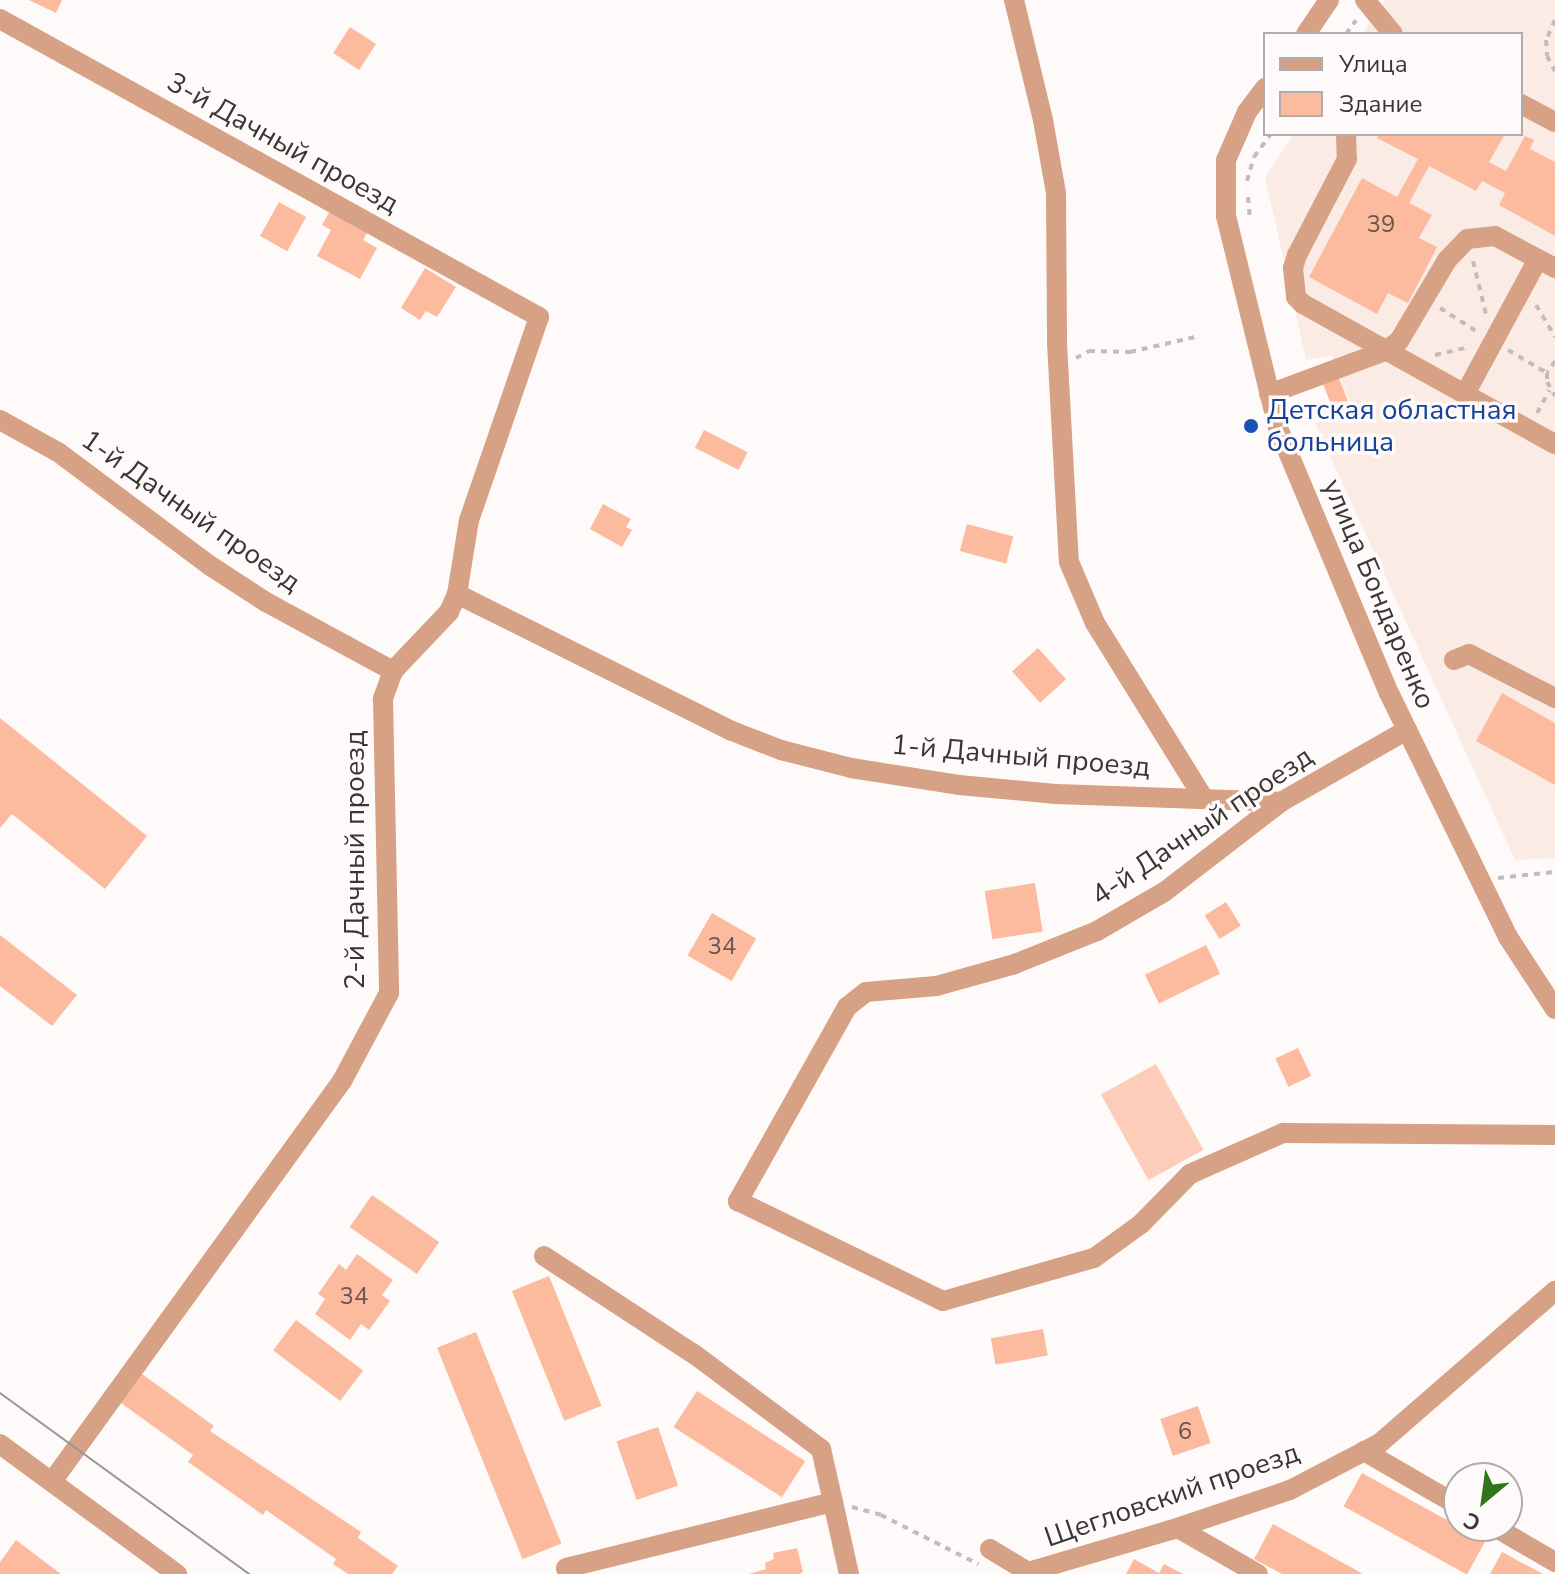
<!DOCTYPE html>
<html>
<head>
<meta charset="utf-8">
<style>
	body { margin:0 }
	#map { position:relative; width:1555px; height:1574px; overflow:hidden; background:#fefaf9; font-family:"Nunito Sans",sans-serif }
	div>[style] { position:absolute }
	[style*='--x'] { left:calc(var(--x)*1px); top:calc(var(--y)*1px); width:calc(var(--w)*1px); rotate:calc(var(--a)*1deg) }
	.built>* { inset:0; background:#faebe5 }
	.green>* { inset:0; background:#fdcdb9; transform-origin:0 0 }
	.building>* { inset:0; background:#fcbb9f; transform-origin:0 0 }
	.path>* { height:4px; margin-top:-2px; transform-origin:0; background:repeating-linear-gradient(90deg,#c1bdbc 0 6px,transparent 0 12px) }
	.minor>* { height:20px; margin:-10px; padding:0 10px; transform-origin:10px; border-radius:10px; background:#d6a184 }
	.tram>* { height:2px; margin:-1px; padding:0 1px; transform-origin:1px; border-radius:1px; background:#999695 }
	.dots>* { width:22px; height:22px; translate:-50% -50%; box-sizing:border-box; border:4px solid #fefaf9; border-radius:50% }
	span { translate:-50% -50%; white-space:nowrap; text-align:center; line-height:1.15; -webkit-text-stroke:7px #fefaf9; paint-order:stroke }
	.number-label { font-size:24px; color:#6a5750 }
	.number-label span { -webkit-text-stroke-width:0 }
	.street-label { font-size:28px; color:#393635 }
	.transit-label { font-size:28px; color:#164399 }
	.left { translate:0 -50%; text-align:left }
	.legend { position:absolute; left:1263px; top:32px; width:260px; height:104px; box-sizing:border-box; background:#fefaf9; border:2px solid #afacab; margin:0; padding:10px 14px; list-style:none; font-size:24px; color:#393635 }
	.legend li { display:flex; align-items:center; gap:16px; height:40px }
	.legend b { width:40px; border:2px solid #afacab }
	.north { position:absolute; left:1443px; top:1462px; width:80px; height:80px; box-sizing:border-box; background:#fefaf9; border:2px solid #afacab; border-radius:50%; rotate:209deg; font-size:22px; font-weight:700; line-height:32px; text-align:center; color:#393635 }
	.north::after { content:''; display:block; margin:auto; width:28px; height:36px; background:#2f7619; clip-path:polygon(50% 0,100% 100%,50% 72%,0 100%) }
</style>
</head>
<body>
<div id="map">
	<div class="built">
		<div style="clip-path:polygon(1385px 0,1555px 0,1555px 858px,1515px 860px,1315px 423px,1350px 403px,1332px 356px,1306px 360px,1265px 177px,1294px 134px,1521px 134px,1521px 34px,1362px 34px)"></div>
	</div>
	<div class="green">
		<div style="left:1156px;top:1064px;width:98px;height:63px;rotate:61deg"></div>
	</div>
	<div class="building">
		<div style="clip-path:polygon(29px 0,62px 0,56px 13px)"></div>
		<div style="left:350px;top:27px;width:31px;height:31px;rotate:33deg"></div>
		<div style="clip-path:polygon(1379px 134px,1505px 134px,1489px 162px,1506px 171px,1525px 136px,1534px 140px,1530px 149px,1555px 162px,1555px 236px,1499px 205px,1505px 193px,1482px 181px,1476px 191px,1429px 166px,1409px 203px,1432px 215px,1419px 238px,1437px 247px,1408px 303px,1388px 293px,1377px 314px,1309px 277px,1362px 178px,1397px 197px,1418px 159px,1377px 138px)"></div>
		<div style="left:279px;top:202px;width:31px;height:39px;rotate:29deg"></div>
		<div style="clip-path:polygon(332px 207px,370px 228px,363px 240px,377px 248px,360px 279px,317px 256px,331px 230px,322px 225px)"></div>
		<div style="clip-path:polygon(425px 268px,456px 287px,437px 317px,426px 311px,420px 320px,401px 308px)"></div>
		<div style="left:1339px;top:378px;width:26px;height:17px;rotate:69deg"></div>
		<div style="left:704px;top:430px;width:49px;height:20px;rotate:27deg"></div>
		<div style="clip-path:polygon(603px 504px,631px 519px,626px 527px,632px 530px,622px 547px,590px 529px)"></div>
		<div style="left:967px;top:524px;width:48px;height:28px;rotate:15deg"></div>
		<div style="left:1038px;top:648px;width:42px;height:35px;rotate:48deg"></div>
		<div style="clip-path:polygon(1502px 693px,1555px 723px,1555px 785px,1476px 741px)"></div>
		<div style="clip-path:polygon(0 718px,147px 836px,105px 889px,12px 814px,0 828px)"></div>
		<div style="left:1035px;top:883px;width:49px;height:51px;rotate:81deg"></div>
		<div style="left:1226px;top:902px;width:28px;height:25px;rotate:58deg"></div>
		<div style="left:712px;top:913px;width:51px;height:49px;rotate:30deg"></div>
		<div style="clip-path:polygon(0 935px,77px 995px,52px 1026px,0 986px)"></div>
		<div style="left:1206px;top:945px;width:32px;height:68px;rotate:64deg"></div>
		<div style="left:1298px;top:1048px;width:31px;height:25px;rotate:65deg"></div>
		<div style="left:372px;top:1195px;width:82px;height:39px;rotate:35deg"></div>
		<div style="clip-path:polygon(357px 1254px,393px 1280px,382px 1295px,390px 1301px,369px 1330px,361px 1324px,350px 1340px,315px 1314px,325px 1299px,318px 1294px,339px 1264px,346px 1270px)"></div>
		<div style="left:549px;top:1276px;width:140px;height:40px;rotate:68deg"></div>
		<div style="left:296px;top:1320px;width:84px;height:38px;rotate:37deg"></div>
		<div style="left:1043px;top:1329px;width:27px;height:53px;rotate:80deg"></div>
		<div style="left:476px;top:1332px;width:228px;height:42px;rotate:68deg"></div>
		<div style="clip-path:polygon(142px 1374px,214px 1426px,210px 1431px,361px 1532px,358px 1538px,398px 1566px,392px 1574px,348px 1574px,333px 1564px,336px 1559px,266px 1510px,263px 1515px,188px 1462px,193px 1455px,121px 1403px)"></div>
		<div style="left:697px;top:1391px;width:129px;height:43px;rotate:33deg"></div>
		<div style="left:1198px;top:1406px;width:39px;height:40px;rotate:71deg"></div>
		<div style="left:658px;top:1427px;width:62px;height:44px;rotate:71deg"></div>
		<div style="left:1362px;top:1473px;width:141px;height:38px;rotate:29deg"></div>
		<div style="clip-path:polygon(1273px 1524px,1363px 1574px,1282px 1574px,1254px 1559px)"></div>
		<div style="clip-path:polygon(16px 1540px,61px 1574px,0 1574px,0 1562px)"></div>
		<div style="clip-path:polygon(797px 1548px,803px 1572px,799px 1574px,749px 1574px,766px 1569px,765px 1563px,774px 1559px,773px 1553px)"></div>
		<div style="clip-path:polygon(1502px 1552px,1543px 1574px,1490px 1574px)"></div>
		<div style="clip-path:polygon(1134px 1559px,1159px 1573px,1164px 1564px,1183px 1574px,1126px 1574px)"></div>
	</div>
	<div class="path">
		<div style="--x:1555;--y:20;--w:22;--a:114"></div>
		<div style="--x:1546;--y:40;--w:16;--a:86"></div>
		<div style="--x:1547;--y:56;--w:17;--a:62"></div>
		<div style="--x:1346;--y:34;--w:17;--a:-54"></div>
		<div style="--x:1247;--y:181;--w:25;--a:-74"></div>
		<div style="--x:1254;--y:157;--w:29;--a:-54"></div>
		<div style="--x:1248;--y:197;--w:24;--a:85"></div>
		<div style="--x:1473;--y:261;--w:55;--a:76.2"></div>
		<div style="--x:1536;--y:305;--w:37;--a:59"></div>
		<div style="--x:1440;--y:308;--w:43;--a:32.6"></div>
		<div style="--x:1508;--y:350;--w:45;--a:30.5"></div>
		<div style="--x:1435;--y:355;--w:35;--a:-13"></div>
		<div style="--x:1076;--y:358;--w:15;--a:-28"></div>
		<div style="--x:1089;--y:351;--w:41;--a:1.4"></div>
		<div style="--x:1130;--y:352;--w:67;--a:-13"></div>
		<div style="--x:1555;--y:361;--w:14;--a:124"></div>
		<div style="--x:1547;--y:373;--w:9;--a:90"></div>
		<div style="--x:1547;--y:382;--w:16;--a:60"></div>
		<div style="--x:1537;--y:413;--w:26;--a:-61"></div>
		<div style="--x:1498;--y:878;--w:57;--a:-6"></div>
		<div style="--x:852;--y:1507;--w:30;--a:15"></div>
		<div style="--x:881;--y:1515;--w:109;--a:26.8"></div>
	</div>
	<div class="minor">
		<div style="--x:1014;--y:0;--w:123;--a:76.4"></div>
		<div style="--x:1043;--y:120;--w:74;--a:79.9"></div>
		<div style="--x:1056;--y:193;--w:150;--a:89.6"></div>
		<div style="--x:1057;--y:343;--w:219;--a:86.9"></div>
		<div style="--x:1069;--y:562;--w:66;--a:66.9"></div>
		<div style="--x:1095;--y:623;--w:207;--a:58.2"></div>
		<div style="--x:1365;--y:0;--w:44;--a:50.5"></div>
		<div style="--x:0;--y:19;--w:616;--a:28.94"></div>
		<div style="--x:539;--y:317;--w:215;--a:109"></div>
		<div style="--x:469;--y:520;--w:75;--a:99.2"></div>
		<div style="--x:457;--y:594;--w:20;--a:114"></div>
		<div style="--x:449;--y:612;--w:81;--a:133.5"></div>
		<div style="--x:393;--y:671;--w:30;--a:110"></div>
		<div style="--x:383;--y:699;--w:294;--a:88.8"></div>
		<div style="--x:389;--y:993;--w:100;--a:118.1"></div>
		<div style="--x:342;--y:1081;--w:494;--a:125.9"></div>
		<div style="--x:1306;--y:34;--w:41;--a:-55.9"></div>
		<div style="--x:1265;--y:88;--w:30;--a:127"></div>
		<div style="--x:1247;--y:112;--w:52;--a:113.6"></div>
		<div style="--x:1226;--y:160;--w:56;--a:90"></div>
		<div style="--x:1226;--y:216;--w:218;--a:76.2"></div>
		<div style="--x:1278;--y:428;--w:287;--a:67.3"></div>
		<div style="--x:1389;--y:693;--w:271;--a:64"></div>
		<div style="--x:1508;--y:937;--w:86;--a:56.9"></div>
		<div style="--x:1521;--y:104;--w:38;--a:28"></div>
		<div style="--x:1346;--y:134;--w:25;--a:88"></div>
		<div style="--x:1347;--y:159;--w:108;--a:117.5"></div>
		<div style="--x:1297;--y:255;--w:14;--a:107"></div>
		<div style="--x:1293;--y:268;--w:29;--a:84"></div>
		<div style="--x:1296;--y:297;--w:10;--a:45"></div>
		<div style="--x:1303;--y:304;--w:288;--a:29.1"></div>
		<div style="--x:1269;--y:394;--w:124;--a:-20.3"></div>
		<div style="--x:1385;--y:351;--w:17;--a:-36"></div>
		<div style="--x:1399;--y:341;--w:94;--a:-59.3"></div>
		<div style="--x:1447;--y:260;--w:29;--a:-46"></div>
		<div style="--x:1467;--y:239;--w:28;--a:-6"></div>
		<div style="--x:1495;--y:236;--w:68;--a:28.1"></div>
		<div style="--x:1465;--y:394;--w:153;--a:-61.6"></div>
		<div style="--x:0;--y:420;--w:66;--a:28.9"></div>
		<div style="--x:58;--y:452;--w:189;--a:36.8"></div>
		<div style="--x:209;--y:565;--w:68;--a:33"></div>
		<div style="--x:266;--y:602;--w:145;--a:28.5"></div>
		<div style="--x:457;--y:594;--w:307;--a:26.5"></div>
		<div style="--x:732;--y:731;--w:53;--a:21.2"></div>
		<div style="--x:781;--y:750;--w:72;--a:14.4"></div>
		<div style="--x:851;--y:768;--w:109;--a:8.9"></div>
		<div style="--x:959;--y:785;--w:97;--a:5.3"></div>
		<div style="--x:1056;--y:794;--w:225;--a:2"></div>
		<div style="--x:1454;--y:660;--w:16;--a:-22"></div>
		<div style="--x:1469;--y:654;--w:97;--a:27.1"></div>
		<div style="--x:1407;--y:730;--w:145;--a:150.3"></div>
		<div style="--x:1281;--y:802;--w:148;--a:142.4"></div>
		<div style="--x:1164;--y:892;--w:78;--a:149.8"></div>
		<div style="--x:1097;--y:931;--w:88;--a:158.1"></div>
		<div style="--x:1015;--y:964;--w:82;--a:164.4"></div>
		<div style="--x:936;--y:986;--w:70;--a:175.1"></div>
		<div style="--x:866;--y:992;--w:24;--a:142"></div>
		<div style="--x:847;--y:1007;--w:223;--a:119.3"></div>
		<div style="--x:738;--y:1201;--w:228;--a:26"></div>
		<div style="--x:943;--y:1301;--w:157;--a:-15.9"></div>
		<div style="--x:1094;--y:1258;--w:58;--a:-35.9"></div>
		<div style="--x:1141;--y:1224;--w:70;--a:-45.6"></div>
		<div style="--x:1190;--y:1174;--w:102;--a:-23.8"></div>
		<div style="--x:1283;--y:1133;--w:272;--a:0.4"></div>
		<div style="--x:544;--y:1256;--w:179;--a:33.2"></div>
		<div style="--x:694;--y:1354;--w:159;--a:36.8"></div>
		<div style="--x:821;--y:1449;--w:54;--a:77.2"></div>
		<div style="--x:0;--y:1444;--w:220;--a:36.3"></div>
		<div style="--x:1364;--y:1451;--w:110;--a:30.1"></div>
		<div style="--x:1493;--y:1526;--w:72;--a:30.1"></div>
		<div style="--x:1178;--y:1528;--w:92;--a:29.9"></div>
		<div style="--x:990;--y:1549;--w:44;--a:31.2"></div>
		<div style="--x:1028;--y:1572;--w:149;--a:-16.4"></div>
		<div style="--x:1171;--y:1530;--w:126;--a:-18.6"></div>
		<div style="--x:1290;--y:1490;--w:102;--a:-27.6"></div>
		<div style="--x:1380;--y:1443;--w:232;--a:-41"></div>
		<div style="--x:568;--y:1574;--w:6;--a:-108"></div>
		<div style="--x:566;--y:1568;--w:275;--a:-13.9"></div>
		<div style="--x:833;--y:1502;--w:74;--a:77.5"></div>
	</div>
	<div class="tram">
		<div style="--x:0;--y:1393;--w:308;--a:36"></div>
	</div>
	<div class="dots">
		<div style="left:1251px;top:426px;background:#1a4fb4"></div>
	</div>
	<div class="number-label">
		<span style="left:1381px;top:225px">39</span>
		<span style="left:722px;top:947px">34</span>
		<span style="left:354px;top:1297px">34</span>
		<span style="left:1185px;top:1432px">6</span>
	</div>
	<div class="street-label">
		<span style="left:283px;top:143px;rotate:29deg">3-й Дачный проезд</span>
		<span style="left:191px;top:511px;rotate:35deg">1-й Дачный проезд</span>
		<span style="left:1379px;top:594px;rotate:67deg">улица Бондаренко</span>
		<span style="left:1021px;top:756px;rotate:5deg">1-й Дачный проезд</span>
		<span style="left:1202px;top:826px;rotate:-34deg">4-й Дачный проезд</span>
		<span style="left:355px;top:860px;rotate:-90deg">2-й Дачный проезд</span>
		<span style="left:1172px;top:1495px;rotate:-19deg">Щегловский проезд</span>
	</div>
	<div class="transit-label">
		<span class="left" style="left:1267px;top:426px">Детская областная<br>больница</span>
	</div>
	<ul class="legend">
	<li><b style="height:10px;background:#d6a184"></b>Улица</li>
	<li><b style="height:22px;background:#fcbb9f"></b>Здание</li>
	</ul>
	<div class="north">С</div>
</div>
</body>
</html>
